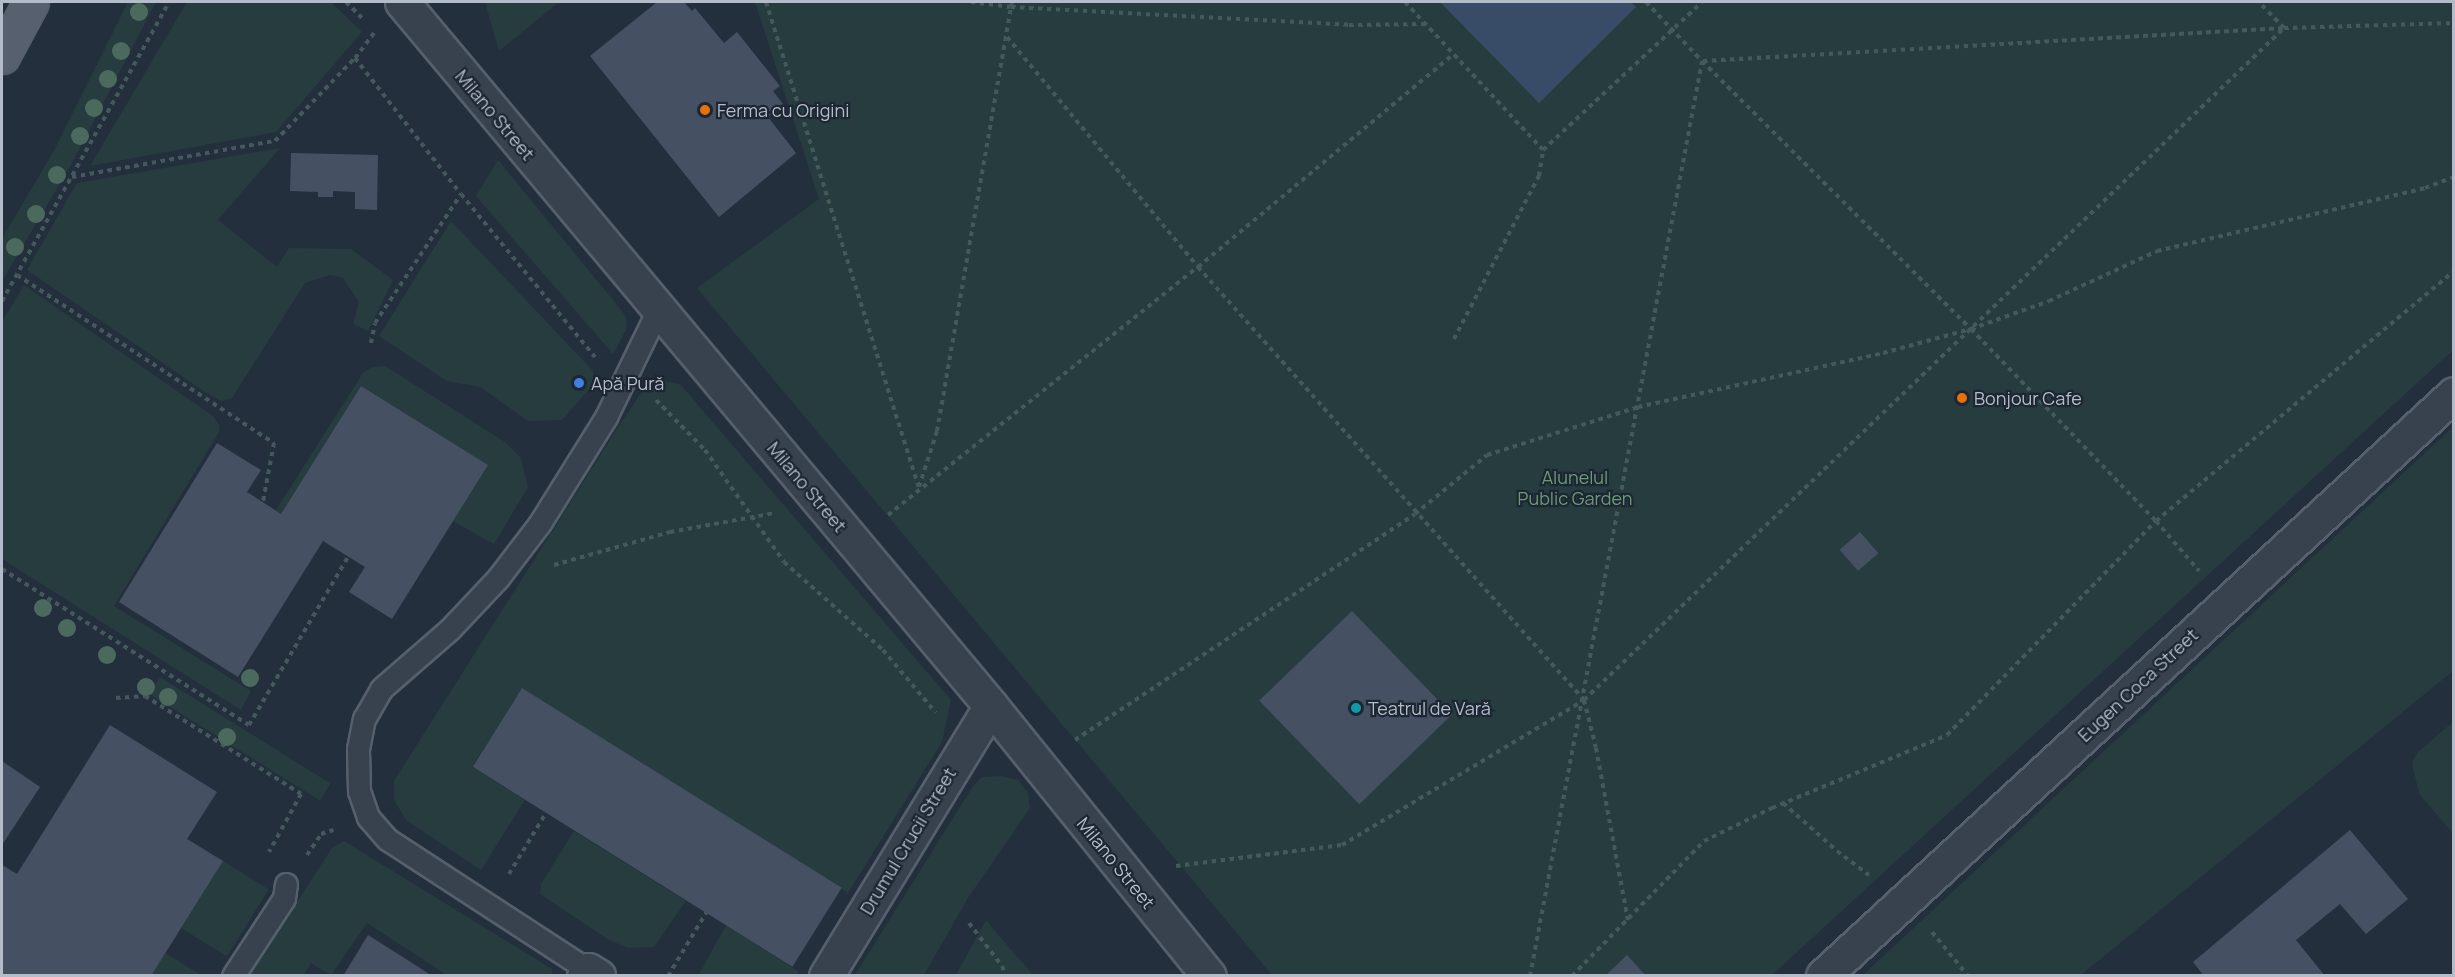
<!DOCTYPE html>
<html>
<head>
<meta charset="utf-8">
<style>
	body { margin:0 }
	#map { position:relative; width:2455px; height:977px; overflow:hidden; background:#242f3e; font-family:Manrope,sans-serif }
	div>[style] { position:absolute }
	[style*='--x'] { left:calc(var(--x)*1px); top:calc(var(--y)*1px); width:calc(var(--w)*1px); rotate:calc(var(--a)*1deg) }
	.green>* { inset:0; background:#263c3f; transform-origin:0 0 }
	.water>* { inset:0; background:#394c67 }
	.building>* { inset:0; background:#455162; transform-origin:0 0 }
	.path>* { height:4px; margin-top:-2px; transform-origin:0; background:repeating-linear-gradient(90deg,#44595c 0 4.5px,transparent 0 9px) }
	.roads { filter:drop-shadow(2px 0 #565f6c) drop-shadow(-2px 0 #565f6c) drop-shadow(0 2px #565f6c) drop-shadow(0 -2px #565f6c) }
	.service>* { height:21px; margin:-10.5px; padding:0 10.5px; transform-origin:10.5px; border-radius:10.5px; background:#38414e }
	.minor>* { height:33px; margin:-16.5px; padding:0 16.5px; transform-origin:16.5px; border-radius:16.5px; background:#38414e }
	.tertiary>* { height:33px; margin:-16.5px; padding:0 16.5px; transform-origin:16.5px; border-radius:16.5px; background:#38414e }
	.primary>* { height:33px; margin:-16.5px; padding:0 16.5px; transform-origin:16.5px; border-radius:16.5px; background:#56606e }
	.trees>* { width:18px; height:18px; margin:-9px; border-radius:50%; background:#4b6a5d }
	.dots>* { width:16px; height:16px; translate:-50% -50%; box-sizing:border-box; border:3px solid #1d2633; border-radius:50% }
	span { translate:-50% -50%; white-space:nowrap; text-align:center; line-height:1.15; -webkit-text-stroke:4.5px #1d2633; paint-order:stroke }
	.poi-label { font-size:18px; color:#b4bcc9 }
	.left { translate:0 -50%; text-align:left }
	.street-label { font-size:18px; color:#b4bcc9 }
	.park-label { font-size:18px; color:#6b9a76 }
	.frame { position:absolute; inset:0; border:3px solid #b4bcc9; pointer-events:none }
</style>
</head>
<body>
<div id="map">
	<div class="green">
		<div style="clip-path:polygon(128px 2px,156px 2px,72px 163px,2px 281px,2px 239px,56px 147px)"></div>
		<div style="clip-path:polygon(187px 2px,331px 2px,362px 32px,276px 132px,90px 166px)"></div>
		<div style="clip-path:polygon(485px 2px,559px 2px,499px 51px)"></div>
		<div style="clip-path:polygon(755px 2px,2453px 2px,2453px 350px,1772px 975px,1272px 975px,697px 288px,819px 199px)"></div>
		<div style="clip-path:polygon(280px 148px,218px 220px,277px 267px,289px 248px,351px 249px,393px 280px,368px 331px,353px 324px,359px 302px,343px 278px,330px 275px,305px 283px,232px 398px,221px 401px,205px 392px,27px 270px,77px 183px)"></div>
		<div style="clip-path:polygon(498px 160px,622px 311px,627px 319px,626px 330px,613px 354px,476px 196px)"></div>
		<div style="clip-path:polygon(451px 221px,594px 372px,591px 387px,562px 420px,528px 421px,480px 387px,447px 381px,379px 336px)"></div>
		<div style="clip-path:polygon(24px 285px,213px 416px,219px 425px,219px 432px,114px 606px,251px 691px,241px 710px,2px 559px,2px 322px)"></div>
		<div style="clip-path:polygon(385px 366px,505px 442px,521px 458px,528px 487px,494px 544px,453px 521px,487px 465px,361px 386px,281px 514px,276px 510px,363px 373px,372px 367px)"></div>
		<div style="clip-path:polygon(665px 381px,680px 384px,951px 700px,942px 742px,848px 893px,522px 688px,472px 767px,525px 800px,481px 870px,406px 820px,394px 800px,394px 781px,615px 432px,641px 393px)"></div>
		<div style="clip-path:polygon(2453px 427px,2453px 671px,2081px 975px,1863px 975px)"></div>
		<div style="left:160px;top:677px;width:201px;height:20px;rotate:32deg"></div>
		<div style="clip-path:polygon(2453px 722px,2453px 833px,2420px 795px,2413px 769px,2413px 760px,2418px 752px)"></div>
		<div style="clip-path:polygon(1001px 776px,1018px 780px,1028px 793px,1030px 808px,968px 898px,924px 975px,855px 975px,973px 786px,982px 777px)"></div>
		<div style="clip-path:polygon(574px 831px,686px 901px,654px 947px,628px 948px,609px 940px,540px 894px,541px 884px)"></div>
		<div style="clip-path:polygon(344px 841px,552px 969px,552px 975px,447px 975px,367px 923px,331px 975px,311px 963px,304px 975px,250px 975px,332px 848px)"></div>
		<div style="left:223px;top:861px;width:54px;height:79px;rotate:32deg"></div>
		<div style="clip-path:polygon(986px 920px,995px 931px,1033px 975px,956px 975px)"></div>
		<div style="clip-path:polygon(726px 925px,792px 967px,799px 972px,796px 976px,698px 976px)"></div>
		<div style="clip-path:polygon(165px 953px,201px 975px,151px 975px)"></div>
	</div>
	<div class="water">
		<div style="clip-path:polygon(1440px 2px,1631px 2px,1636px 7px,1539px 103px)"></div>
	</div>
	<div class="building">
		<div style="clip-path:polygon(657px 2px,684px 2px,692px 11px,695px 8px,724px 43px,737px 32px,780px 86px,773px 91px,783px 104px,768px 117px,796px 153px,719px 217px,590px 56px)"></div>
		<div style="clip-path:polygon(291px 153px,378px 155px,377px 210px,355px 209px,355px 192px,333px 191px,333px 197px,318px 197px,318px 192px,290px 191px)"></div>
		<div style="clip-path:polygon(361px 386px,488px 465px,392px 619px,349px 592px,365px 567px,323px 541px,238px 677px,119px 602px,217px 443px,261px 470px,247px 492px,281px 514px)"></div>
		<div style="left:1860px;top:532px;width:28px;height:27px;rotate:49deg"></div>
		<div style="left:1352px;top:611px;width:144px;height:129px;rotate:46deg"></div>
		<div style="left:522px;top:688px;width:377px;height:93px;rotate:32deg"></div>
		<div style="clip-path:polygon(110px 725px,217px 792px,187px 839px,223px 861px,151px 976px,2px 976px,2px 865px,17px 874px)"></div>
		<div style="clip-path:polygon(2px 761px,40px 787px,2px 845px)"></div>
		<div style="clip-path:polygon(2350px 830px,2408px 899px,2366px 934px,2340px 904px,2296px 940px,2325px 976px,2204px 976px,2193px 962px)"></div>
		<div style="clip-path:polygon(368px 935px,417px 966px,432px 976px,343px 976px)"></div>
		<div style="clip-path:polygon(1627px 955px,1646px 976px,1605px 976px)"></div>
	</div>
	<div class="path">
		<div style="--x:346;--y:2;--w:23;--a:45"></div>
		<div style="--x:766;--y:2;--w:510;--a:72.53"></div>
		<div style="--x:971;--y:2;--w:40;--a:7.1"></div>
		<div style="--x:1011;--y:7;--w:338;--a:3"></div>
		<div style="--x:1349;--y:25;--w:77;--a:-0.7"></div>
		<div style="--x:1405;--y:2;--w:202;--a:47"></div>
		<div style="--x:1543;--y:150;--w:217;--a:-42.9"></div>
		<div style="--x:1646;--y:2;--w:81;--a:46.5"></div>
		<div style="--x:1702;--y:61;--w:380;--a:44.9"></div>
		<div style="--x:1971;--y:329;--w:267;--a:46.1"></div>
		<div style="--x:2156;--y:521;--w:66;--a:49.3"></div>
		<div style="--x:374;--y:33;--w:31;--a:127"></div>
		<div style="--x:355;--y:58;--w:172;--a:52.1"></div>
		<div style="--x:461;--y:194;--w:211;--a:50.6"></div>
		<div style="--x:1007;--y:37;--w:299;--a:50.3"></div>
		<div style="--x:1198;--y:267;--w:580;--a:48.28"></div>
		<div style="--x:1584;--y:700;--w:970;--a:-43.83"></div>
		<div style="--x:2284;--y:28;--w:36;--a:-134"></div>
		<div style="--x:1703;--y:61;--w:582;--a:-3.25"></div>
		<div style="--x:2284;--y:28;--w:170;--a:-1.7"></div>
		<div style="--x:72;--y:177;--w:206;--a:-10.1"></div>
		<div style="--x:275;--y:141;--w:115;--a:-46.1"></div>
		<div style="--x:17;--y:275;--w:307;--a:33.2"></div>
		<div style="--x:274;--y:443;--w:60;--a:100.6"></div>
		<div style="--x:2;--y:301;--w:342;--a:-60.8"></div>
		<div style="--x:1454;--y:339;--w:184;--a:-62.5"></div>
		<div style="--x:1539;--y:176;--w:26;--a:-81"></div>
		<div style="--x:371;--y:343;--w:20;--a:-79"></div>
		<div style="--x:375;--y:323;--w:155;--a:-56.3"></div>
		<div style="--x:656;--y:400;--w:70;--a:45.6"></div>
		<div style="--x:705;--y:450;--w:137;--a:54.8"></div>
		<div style="--x:784;--y:562;--w:132;--a:41.6"></div>
		<div style="--x:883;--y:650;--w:82;--a:49.9"></div>
		<div style="--x:919;--y:487;--w:59;--a:-72.2"></div>
		<div style="--x:937;--y:431;--w:436;--a:-80.1"></div>
		<div style="--x:888;--y:515;--w:397;--a:-38.7"></div>
		<div style="--x:1198;--y:267;--w:333;--a:-39.8"></div>
		<div style="--x:554;--y:565;--w:121;--a:-15.9"></div>
		<div style="--x:670;--y:532;--w:107;--a:-10.3"></div>
		<div style="--x:2;--y:569;--w:292;--a:32.3"></div>
		<div style="--x:249;--y:725;--w:195;--a:-59.5"></div>
		<div style="--x:116;--y:698;--w:29;--a:-4"></div>
		<div style="--x:145;--y:696;--w:184;--a:32.1"></div>
		<div style="--x:301;--y:794;--w:66;--a:118.9"></div>
		<div style="--x:1075;--y:740;--w:408;--a:-33.6"></div>
		<div style="--x:1415;--y:514;--w:93;--a:-39.3"></div>
		<div style="--x:1487;--y:455;--w:158;--a:-17.6"></div>
		<div style="--x:1638;--y:407;--w:251;--a:-12.4"></div>
		<div style="--x:1883;--y:353;--w:91;--a:-15.3"></div>
		<div style="--x:1971;--y:329;--w:83;--a:-19.7"></div>
		<div style="--x:2049;--y:301;--w:119;--a:-24.8"></div>
		<div style="--x:2157;--y:251;--w:275;--a:-13.2"></div>
		<div style="--x:2425;--y:188;--w:31;--a:-21"></div>
		<div style="--x:1783;--y:803;--w:72;--a:41.6"></div>
		<div style="--x:1837;--y:851;--w:40;--a:37"></div>
		<div style="--x:307;--y:855;--w:25;--a:-56"></div>
		<div style="--x:321;--y:834;--w:13;--a:-18"></div>
		<div style="--x:1176;--y:866;--w:167;--a:-7.2"></div>
		<div style="--x:1342;--y:845;--w:282;--a:-30.9"></div>
		<div style="--x:1584;--y:700;--w:49;--a:76"></div>
		<div style="--x:1596;--y:748;--w:175;--a:79.5"></div>
		<div style="--x:509;--y:874;--w:71;--a:-58.8"></div>
		<div style="--x:969;--y:923;--w:54;--a:52.5"></div>
		<div style="--x:1002;--y:966;--w:11;--a:68"></div>
		<div style="--x:1932;--y:932;--w:57;--a:50.7"></div>
		<div style="--x:668;--y:976;--w:74;--a:-58.9"></div>
		<div style="--x:1530;--y:976;--w:931;--a:-79.35"></div>
		<div style="--x:1572;--y:976;--w:189;--a:-45.6"></div>
		<div style="--x:1704;--y:841;--w:76;--a:-25.9"></div>
		<div style="--x:1772;--y:808;--w:190;--a:-22.6"></div>
		<div style="--x:1947;--y:735;--w:299;--a:-45.7"></div>
		<div style="--x:2156;--y:521;--w:389;--a:-40"></div>
	</div>
	<div class="roads">
		<div class="service">
			<div style="--x:588;--y:970;--w:240;--a:-146.9"></div>
			<div style="--x:387;--y:839;--w:29;--a:-131"></div>
			<div style="--x:368;--y:817;--w:28;--a:-109"></div>
			<div style="--x:359;--y:791;--w:42;--a:-91.4"></div>
			<div style="--x:358;--y:749;--w:31;--a:-79"></div>
			<div style="--x:364;--y:719;--w:34;--a:-60"></div>
			<div style="--x:381;--y:689;--w:91;--a:-41"></div>
			<div style="--x:450;--y:629;--w:70;--a:-46.7"></div>
			<div style="--x:498;--y:578;--w:69;--a:-52.6"></div>
			<div style="--x:540;--y:523;--w:125;--a:-58.1"></div>
			<div style="--x:606;--y:417;--w:119;--a:-64.1"></div>
			<div style="--x:233;--y:976;--w:93;--a:-56.8"></div>
			<div style="--x:284;--y:898;--w:14;--a:-82"></div>
		</div>
		<div class="minor">
			<div style="--x:402;--y:2;--w:918;--a:50.08"></div>
			<div style="--x:991;--y:706;--w:347;--a:51.1"></div>
			<div style="--x:584;--y:976;--w:7;--a:-56"></div>
			<div style="--x:588;--y:970;--w:12;--a:31"></div>
			<div style="--x:826;--y:976;--w:316;--a:-58.6"></div>
		</div>
		<div class="tertiary">
			<div style="--x:1823;--y:976;--w:858;--a:-42.69"></div>
		</div>
		<div class="primary">
			<div style="--x:2;--y:56;--w:61;--a:-61.8"></div>
		</div>
	</div>
	<div class="trees">
		<div style="left:139px;top:12px"></div>
		<div style="left:121px;top:51px"></div>
		<div style="left:108px;top:79px"></div>
		<div style="left:94px;top:108px"></div>
		<div style="left:80px;top:136px"></div>
		<div style="left:57px;top:175px"></div>
		<div style="left:36px;top:214px"></div>
		<div style="left:15px;top:247px"></div>
		<div style="left:43px;top:608px"></div>
		<div style="left:67px;top:628px"></div>
		<div style="left:107px;top:655px"></div>
		<div style="left:250px;top:678px"></div>
		<div style="left:146px;top:687px"></div>
		<div style="left:168px;top:697px"></div>
		<div style="left:227px;top:737px"></div>
	</div>
	<div class="dots">
		<div style="left:705px;top:110px;background:#e8710a"></div>
		<div style="left:579px;top:383px;background:#3f7fe0"></div>
		<div style="left:1962px;top:398px;background:#e8710a"></div>
		<div style="left:1356px;top:708px;background:#0f9aa8"></div>
	</div>
	<div class="poi-label">
		<span class="left" style="left:717px;top:110px">Ferma cu Origini</span>
		<span class="left" style="left:591px;top:383px">Apă Pură</span>
		<span class="left" style="left:1974px;top:398px">Bonjour Cafe</span>
		<span class="left" style="left:1368px;top:708px">Teatrul de Vară</span>
	</div>
	<div class="street-label">
		<span style="left:495px;top:115px;rotate:50deg">Milano Street</span>
		<span style="left:807px;top:487px;rotate:50deg">Milano Street</span>
		<span style="left:2138px;top:685px;rotate:-43deg">Eugen Coca Street</span>
		<span style="left:908px;top:841px;rotate:-59deg">Drumul Crucii Street</span>
		<span style="left:1116px;top:863px;rotate:51deg">Milano Street</span>
	</div>
	<div class="park-label">
		<span style="left:1575px;top:488px">Alunelul<br>Public Garden</span>
	</div>
	<div class="frame"></div>
</div>
</body>
</html>
